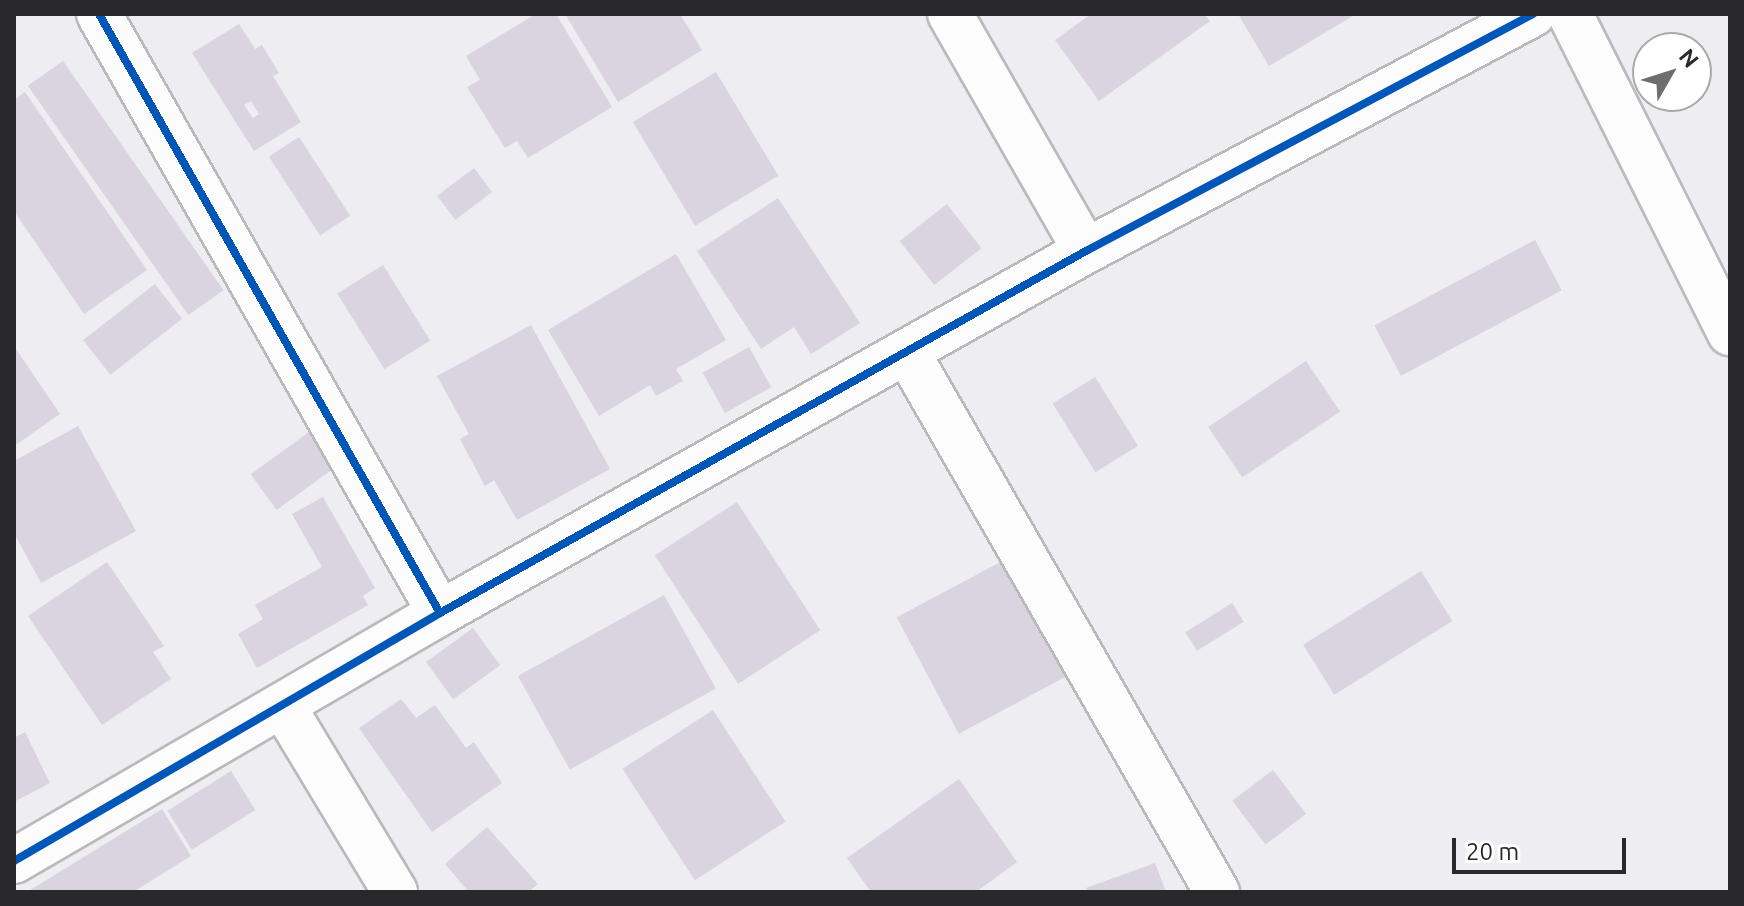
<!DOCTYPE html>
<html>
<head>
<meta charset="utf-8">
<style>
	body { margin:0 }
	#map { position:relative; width:1744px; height:906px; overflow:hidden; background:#ededf2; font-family:Ubuntu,sans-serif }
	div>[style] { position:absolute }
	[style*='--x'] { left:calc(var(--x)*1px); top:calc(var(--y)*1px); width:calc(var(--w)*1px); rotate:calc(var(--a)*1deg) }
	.building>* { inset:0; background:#d9d4df; transform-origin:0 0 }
	.roads { filter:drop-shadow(2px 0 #bababd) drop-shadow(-2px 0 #bababd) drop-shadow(0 2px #bababd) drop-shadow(0 -2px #bababd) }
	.street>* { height:44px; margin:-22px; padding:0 22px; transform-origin:22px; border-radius:22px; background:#fcfcfd }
	.cycleway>* { height:8px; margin:-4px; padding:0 4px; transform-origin:4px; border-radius:4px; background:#0057b8 }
	span { translate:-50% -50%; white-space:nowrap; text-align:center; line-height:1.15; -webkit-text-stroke:8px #fff; paint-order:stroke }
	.frame { position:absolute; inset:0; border:16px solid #29292c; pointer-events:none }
	.north { position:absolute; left:1632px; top:32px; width:80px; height:80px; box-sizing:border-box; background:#fff; border:2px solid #a9a9ab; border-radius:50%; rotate:51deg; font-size:22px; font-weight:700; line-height:32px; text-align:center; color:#29292c }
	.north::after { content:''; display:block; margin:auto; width:28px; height:36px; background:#6e6e71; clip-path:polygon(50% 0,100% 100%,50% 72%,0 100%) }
	.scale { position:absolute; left:1452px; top:838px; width:174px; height:36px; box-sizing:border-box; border:4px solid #29292c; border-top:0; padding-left:10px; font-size:24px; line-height:28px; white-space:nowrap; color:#29292c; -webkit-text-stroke:6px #fff; paint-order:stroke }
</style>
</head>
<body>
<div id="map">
	<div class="building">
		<div style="clip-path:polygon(536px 14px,556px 14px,612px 107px,528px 158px,517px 141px,505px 148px,467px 87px,480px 80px,466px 56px)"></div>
		<div style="clip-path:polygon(565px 14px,680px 14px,702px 50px,618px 102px)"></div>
		<div style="clip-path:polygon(1091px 14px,1204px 14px,1210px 21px,1099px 101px,1055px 40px)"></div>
		<div style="clip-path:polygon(1238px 14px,1356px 14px,1269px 66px)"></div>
		<div style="clip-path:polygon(evenodd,239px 24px,255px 49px,262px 45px,279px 73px,273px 76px,301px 122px,254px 151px,192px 53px,239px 24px,251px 101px,259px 114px,253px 118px,244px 105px,251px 101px)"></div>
		<div style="left:63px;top:61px;width:280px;height:43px;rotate:55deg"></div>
		<div style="left:716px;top:72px;width:121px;height:97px;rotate:59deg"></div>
		<div style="clip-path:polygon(25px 92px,147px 270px,84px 314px,14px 211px,14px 100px)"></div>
		<div style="left:299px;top:137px;width:94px;height:36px;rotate:57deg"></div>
		<div style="left:474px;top:168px;width:30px;height:46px;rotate:53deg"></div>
		<div style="clip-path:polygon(778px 198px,860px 323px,811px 354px,794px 327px,761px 349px,697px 251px)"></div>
		<div style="left:947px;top:204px;width:56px;height:60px;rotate:52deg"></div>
		<div style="left:1535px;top:240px;width:57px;height:182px;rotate:62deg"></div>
		<div style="clip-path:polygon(676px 254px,726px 340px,676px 369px,683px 381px,656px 396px,650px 385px,599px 416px,548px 330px)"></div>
		<div style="left:383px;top:265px;width:89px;height:54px;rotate:58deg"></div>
		<div style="left:155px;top:284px;width:44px;height:91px;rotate:52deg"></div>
		<div style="clip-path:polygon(531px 325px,610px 469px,517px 520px,494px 480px,485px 486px,460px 439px,469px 434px,437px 376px)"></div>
		<div style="clip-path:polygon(14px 346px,60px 414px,14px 446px)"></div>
		<div style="left:749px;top:347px;width:46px;height:53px;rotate:61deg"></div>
		<div style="left:1306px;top:361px;width:61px;height:118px;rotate:56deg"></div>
		<div style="left:1095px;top:377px;width:81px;height:50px;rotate:58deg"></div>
		<div style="clip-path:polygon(78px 426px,136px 531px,41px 583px,14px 533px,14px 461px)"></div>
		<div style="left:309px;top:432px;width:44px;height:72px;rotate:54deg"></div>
		<div style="clip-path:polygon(323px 497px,375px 588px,363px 596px,368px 605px,257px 668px,238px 634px,263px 619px,255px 605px,322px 567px,292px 514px)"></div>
		<div style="left:737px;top:502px;width:153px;height:98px;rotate:57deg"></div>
		<div style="left:1008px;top:558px;width:132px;height:126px;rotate:62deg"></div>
		<div style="clip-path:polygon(107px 562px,164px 646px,153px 652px,171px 679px,102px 725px,28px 616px)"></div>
		<div style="left:1421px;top:571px;width:59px;height:139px;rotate:58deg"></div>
		<div style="left:664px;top:595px;width:107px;height:167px;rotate:61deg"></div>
		<div style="left:1232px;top:603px;width:22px;height:55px;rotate:58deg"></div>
		<div style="left:473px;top:628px;width:46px;height:58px;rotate:54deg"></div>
		<div style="clip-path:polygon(401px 699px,416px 718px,435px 705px,466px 748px,474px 742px,502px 783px,432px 832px,359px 728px)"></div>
		<div style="left:713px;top:710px;width:133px;height:108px;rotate:57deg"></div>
		<div style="clip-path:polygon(25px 732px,50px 783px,14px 802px,14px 738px)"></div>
		<div style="left:1273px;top:770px;width:55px;height:51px;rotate:53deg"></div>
		<div style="left:231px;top:771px;width:46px;height:75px;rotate:58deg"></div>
		<div style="clip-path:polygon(959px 779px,1017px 862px,976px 892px,871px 892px,847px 858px)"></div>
		<div style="clip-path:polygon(162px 809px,191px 856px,133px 892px,27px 892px)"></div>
		<div style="clip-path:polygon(487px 827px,538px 884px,528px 892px,469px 892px,445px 864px)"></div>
		<div style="clip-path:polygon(1155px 863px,1166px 892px,1088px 892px,1086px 888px)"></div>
	</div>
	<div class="roads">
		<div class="street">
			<div style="--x:99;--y:14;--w:689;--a:60.35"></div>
			<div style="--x:950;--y:14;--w:273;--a:60.2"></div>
			<div style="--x:1570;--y:14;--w:357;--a:63.4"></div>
			<div style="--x:907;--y:352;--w:623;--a:60.14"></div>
			<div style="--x:283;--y:706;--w:217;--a:58.9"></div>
			<div style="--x:14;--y:861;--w:493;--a:-30.2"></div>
			<div style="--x:440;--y:613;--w:741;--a:-29.27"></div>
			<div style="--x:1086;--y:251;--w:506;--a:-27.93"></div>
		</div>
	</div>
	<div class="cycleway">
		<div style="--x:99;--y:14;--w:689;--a:60.35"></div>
		<div style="--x:14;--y:861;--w:493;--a:-30.2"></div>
		<div style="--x:440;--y:613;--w:741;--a:-29.27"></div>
		<div style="--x:1086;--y:251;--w:506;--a:-27.93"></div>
	</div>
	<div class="frame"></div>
	<div class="north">N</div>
	<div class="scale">20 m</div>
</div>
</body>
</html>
